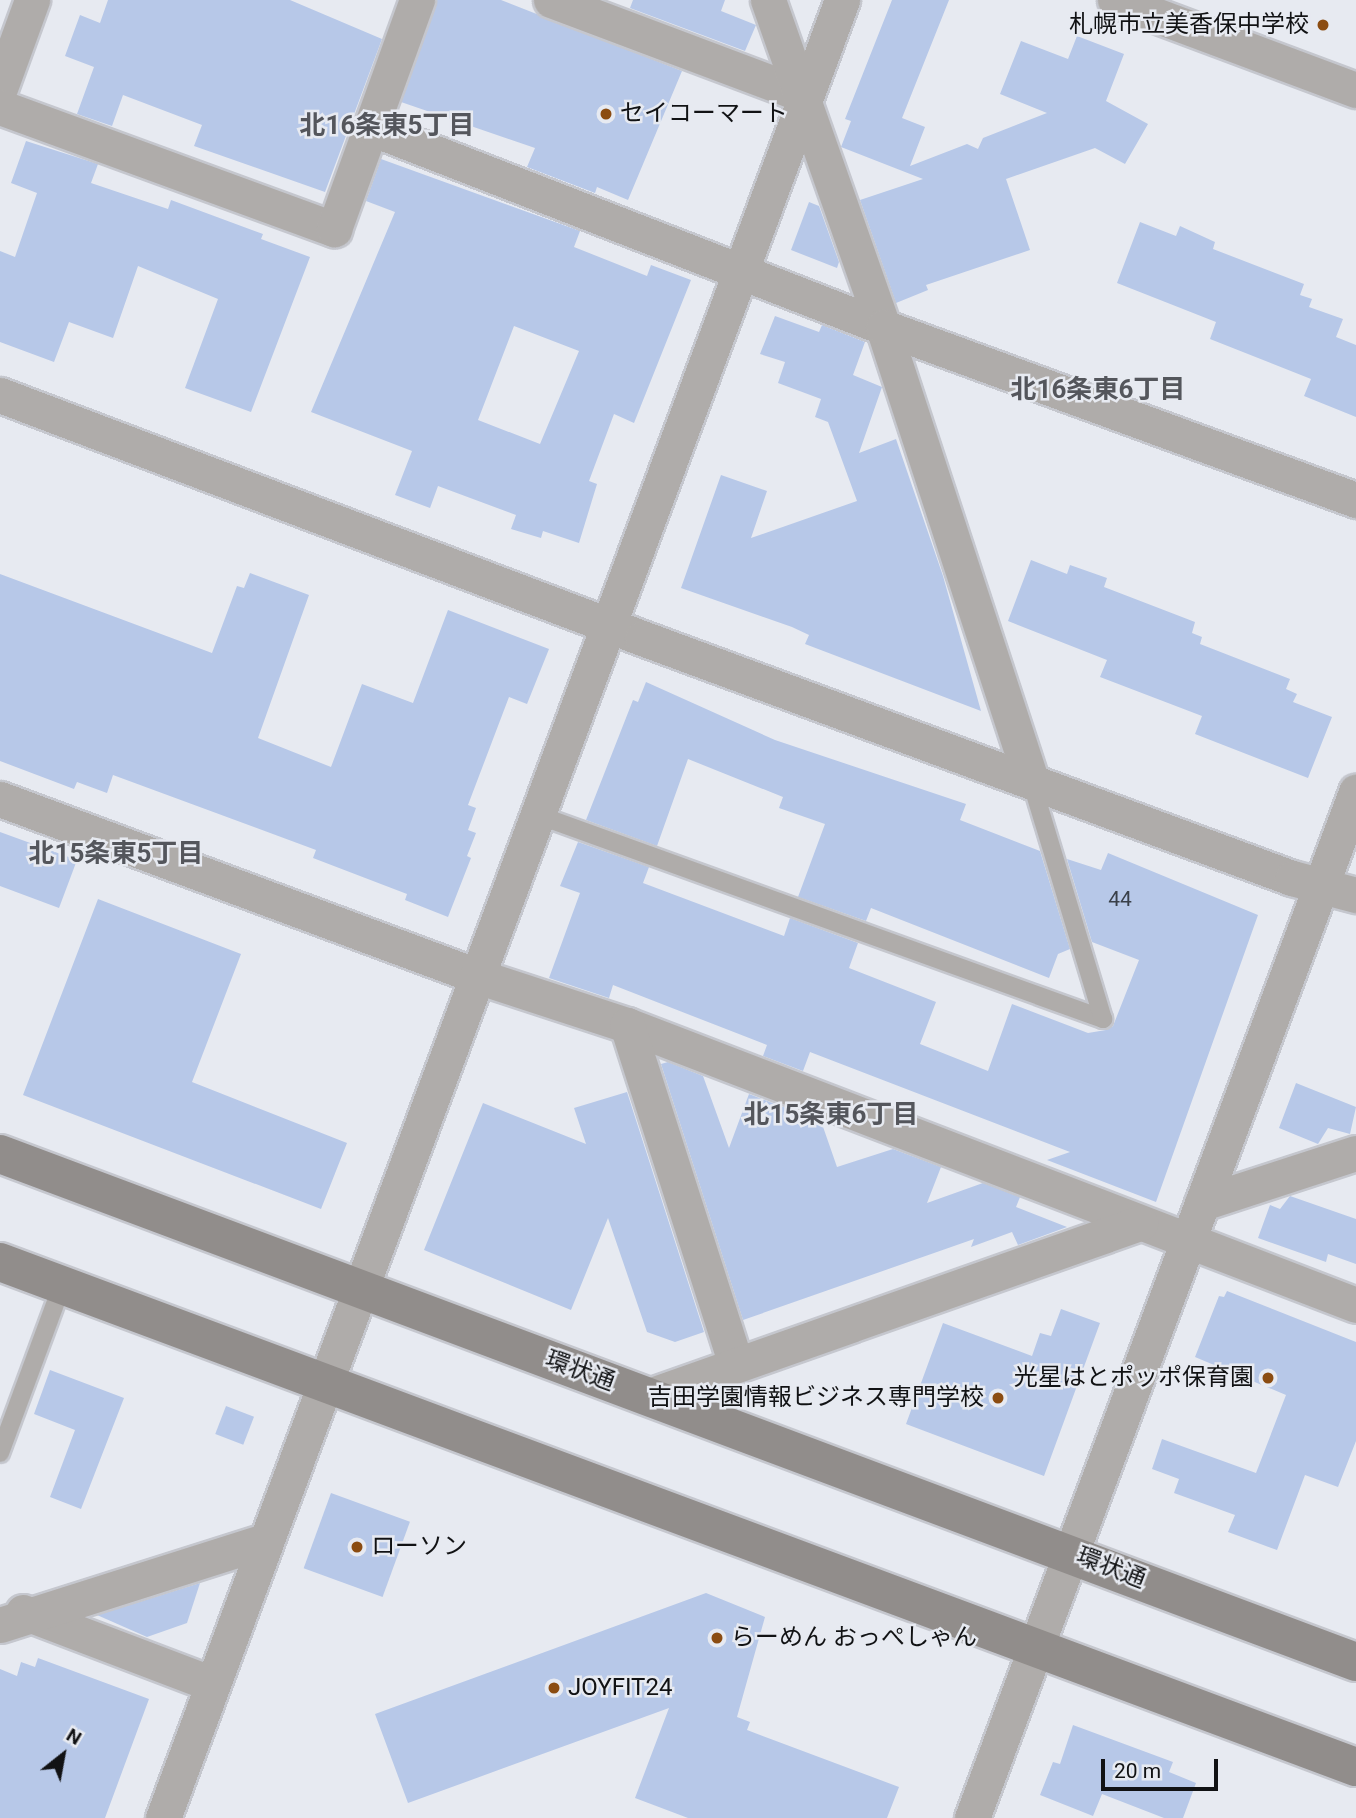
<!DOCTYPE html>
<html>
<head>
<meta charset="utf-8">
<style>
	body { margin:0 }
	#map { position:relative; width:1356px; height:1818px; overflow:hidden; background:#e7eaf1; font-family:Roboto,"Noto Sans JP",sans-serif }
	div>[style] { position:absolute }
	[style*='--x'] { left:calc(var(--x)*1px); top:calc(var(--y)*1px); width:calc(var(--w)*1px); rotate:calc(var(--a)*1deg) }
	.building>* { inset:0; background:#b7c8e8; transform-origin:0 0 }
	.roads { filter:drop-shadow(2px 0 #c5c7ce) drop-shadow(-2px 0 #c5c7ce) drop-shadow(0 2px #c5c7ce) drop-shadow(0 -2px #c5c7ce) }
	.lane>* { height:18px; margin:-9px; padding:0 9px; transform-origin:9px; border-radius:9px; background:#afacaa }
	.street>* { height:35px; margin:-17.5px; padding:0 17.5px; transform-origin:17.5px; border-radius:17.5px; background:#afacaa }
	.secondary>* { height:38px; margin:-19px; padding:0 19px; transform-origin:19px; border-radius:19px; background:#918d8b }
	.dots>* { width:19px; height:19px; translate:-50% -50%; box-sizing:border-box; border:4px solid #e7eaf1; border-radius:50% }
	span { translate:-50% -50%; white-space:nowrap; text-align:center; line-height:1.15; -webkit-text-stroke:5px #e7eaf1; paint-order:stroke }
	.number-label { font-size:21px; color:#3a4049 }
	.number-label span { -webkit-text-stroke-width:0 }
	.poi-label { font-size:24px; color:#111214 }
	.right { translate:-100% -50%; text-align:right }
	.left { translate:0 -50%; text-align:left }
	.street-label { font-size:24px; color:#111214 }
	.neighbourhood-label { font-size:26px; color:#54565c; font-weight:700 }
	.north { position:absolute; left:28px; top:1720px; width:70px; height:70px; -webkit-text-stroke:5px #e7eaf1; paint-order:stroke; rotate:31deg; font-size:19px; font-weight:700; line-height:28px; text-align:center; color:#111214 }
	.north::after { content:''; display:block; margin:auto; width:24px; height:32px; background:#111214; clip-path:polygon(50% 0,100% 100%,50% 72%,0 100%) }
	.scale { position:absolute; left:1101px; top:1759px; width:117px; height:32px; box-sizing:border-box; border:4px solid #111214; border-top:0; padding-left:9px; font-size:21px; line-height:24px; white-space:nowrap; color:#111214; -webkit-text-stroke:5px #e7eaf1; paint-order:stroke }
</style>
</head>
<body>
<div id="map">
	<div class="building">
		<div style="clip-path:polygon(108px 0,290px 0,382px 39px,325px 192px,194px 146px,202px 125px,123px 95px,112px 126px,77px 114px,94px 67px,65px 56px,80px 15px,100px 23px)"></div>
		<div style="clip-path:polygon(437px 0,501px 0,682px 71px,628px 200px,597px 187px,595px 193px,527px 167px,535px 148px,401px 102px)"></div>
		<div style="clip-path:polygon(633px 0,725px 0,721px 11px,756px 25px,745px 51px,630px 8px)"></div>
		<div style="clip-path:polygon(892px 0,949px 0,902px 118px,925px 127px,910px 166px,967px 144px,978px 149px,983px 138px,1047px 113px,1000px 94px,1021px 41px,1068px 59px,1077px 36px,1124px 54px,1106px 101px,1148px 124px,1125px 164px,1095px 148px,1006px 179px,1030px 250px,926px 285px,928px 290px,896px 303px,860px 200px,923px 179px,841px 147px,851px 121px,845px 119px)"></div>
		<div style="clip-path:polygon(26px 141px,98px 164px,91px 183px,168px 209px,171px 200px,263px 234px,261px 239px,310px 257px,251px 412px,185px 388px,218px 299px,138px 266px,113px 338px,69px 322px,54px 362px,0 342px,0 251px,15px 257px,37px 193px,11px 183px)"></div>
		<div style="clip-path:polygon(evenodd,381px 159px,580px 231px,574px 247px,647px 276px,651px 265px,691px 280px,634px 423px,614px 414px,589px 481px,597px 484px,579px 543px,543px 531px,541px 538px,511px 529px,516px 515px,438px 486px,430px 508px,395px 495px,412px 451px,311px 412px,395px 212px,366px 201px,381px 159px,514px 326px,579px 351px,540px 444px,478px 420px,514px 326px)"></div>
		<div style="clip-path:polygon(809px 202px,819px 206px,839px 262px,837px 268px,791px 250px)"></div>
		<div style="clip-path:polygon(1140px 222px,1176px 236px,1180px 226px,1215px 242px,1213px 249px,1304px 284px,1300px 295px,1312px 299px,1309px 307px,1343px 319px,1336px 337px,1356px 345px,1356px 417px,1304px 396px,1311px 379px,1210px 339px,1216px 322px,1117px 283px)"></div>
		<div style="clip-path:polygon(775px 316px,819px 332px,822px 325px,865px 342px,853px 375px,882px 387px,859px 453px,896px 439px,943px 576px,981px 711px,805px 644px,809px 635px,792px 627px,681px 588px,721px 475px,767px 491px,751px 538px,857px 501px,828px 422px,815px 417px,821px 399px,778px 383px,785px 362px,760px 354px)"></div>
		<div style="clip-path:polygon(1031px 560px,1067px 574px,1070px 565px,1107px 578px,1104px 587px,1195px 622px,1192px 633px,1202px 637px,1200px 644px,1290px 679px,1286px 689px,1297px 694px,1293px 702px,1332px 717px,1308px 778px,1195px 734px,1202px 716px,1100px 677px,1107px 660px,1008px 621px)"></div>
		<div style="clip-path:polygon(250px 573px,309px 595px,258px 738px,331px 767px,362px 684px,413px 703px,448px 610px,549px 649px,527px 704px,509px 697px,468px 805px,476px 808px,468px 830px,476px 833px,467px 856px,471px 858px,448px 917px,405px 900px,407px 894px,313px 858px,316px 850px,113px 775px,107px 793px,77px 782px,74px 789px,0 761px,0 574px,212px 653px,237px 586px,244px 588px)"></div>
		<div style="clip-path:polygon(646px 682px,775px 740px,966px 804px,960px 820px,1040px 851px,1070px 949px,1058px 954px,1049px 978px,871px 908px,866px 921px,798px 897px,825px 824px,779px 808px,783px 797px,688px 759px,657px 846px,586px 820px,633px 700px,638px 702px)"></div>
		<div style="clip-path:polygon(0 832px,77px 860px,59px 908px,0 886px)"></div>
		<div style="clip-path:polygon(578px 842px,649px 867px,643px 883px,784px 936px,790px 918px,858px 943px,849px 968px,936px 1002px,920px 1044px,988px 1071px,1012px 1004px,1088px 1033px,1106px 1030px,1113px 1026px,1139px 960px,1092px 942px,1067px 859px,1101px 870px,1108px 853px,1258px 915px,1156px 1202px,1047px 1160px,1070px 1152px,810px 1052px,803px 1071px,763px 1056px,767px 1045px,613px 985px,609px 998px,549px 978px,580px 893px,560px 886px)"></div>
		<div style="clip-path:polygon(98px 899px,241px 954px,192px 1082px,347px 1143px,321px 1209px,23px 1095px)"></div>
		<div style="clip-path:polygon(668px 1062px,703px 1076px,729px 1148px,749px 1094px,821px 1121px,837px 1167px,893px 1149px,941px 1167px,927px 1203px,983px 1183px,1020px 1197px,1016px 1207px,1067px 1227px,1018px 1245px,1012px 1232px,971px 1247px,974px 1239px,743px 1320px,661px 1064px)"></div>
		<div style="clip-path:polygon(1296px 1083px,1356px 1107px,1350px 1134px,1328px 1128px,1318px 1144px,1279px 1128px)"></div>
		<div style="clip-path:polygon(627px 1092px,704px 1332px,675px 1342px,647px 1332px,608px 1218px,571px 1310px,424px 1250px,483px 1103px,586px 1144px,574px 1108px)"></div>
		<div style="clip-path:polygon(1290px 1196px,1356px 1219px,1356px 1264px,1328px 1254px,1326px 1262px,1258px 1238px,1270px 1205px,1280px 1209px)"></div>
		<div style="clip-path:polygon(1227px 1291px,1356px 1342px,1356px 1441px,1338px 1487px,1305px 1475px,1277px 1550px,1228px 1532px,1235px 1515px,1174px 1493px,1179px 1479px,1152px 1469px,1162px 1439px,1256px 1473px,1286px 1395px,1195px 1357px,1219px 1296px,1224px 1297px)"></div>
		<div style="clip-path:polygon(1061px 1309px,1100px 1323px,1044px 1476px,906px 1424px,943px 1323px,1032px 1356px,1040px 1333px,1051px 1336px)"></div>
		<div style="clip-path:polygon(50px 1370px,124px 1398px,81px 1509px,50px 1497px,75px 1430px,34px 1414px)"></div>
		<div style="left:226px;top:1406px;width:30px;height:30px;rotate:21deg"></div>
		<div style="left:331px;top:1493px;width:84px;height:80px;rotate:20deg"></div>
		<div style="clip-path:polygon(200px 1583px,187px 1623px,147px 1637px,97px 1615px)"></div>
		<div style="clip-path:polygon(706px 1593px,765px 1617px,737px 1717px,750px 1722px,747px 1730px,899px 1787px,887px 1818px,688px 1818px,635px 1798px,669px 1708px,408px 1803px,375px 1714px)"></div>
		<div style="clip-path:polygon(38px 1658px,149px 1699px,105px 1818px,0 1818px,0 1669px,17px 1676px,21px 1662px,35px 1667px)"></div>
		<div style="clip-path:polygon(1073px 1725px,1173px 1762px,1169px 1772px,1196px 1783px,1183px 1818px,1164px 1818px,1102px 1794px,1093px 1816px,1040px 1795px,1053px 1762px,1060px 1764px)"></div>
	</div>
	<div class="roads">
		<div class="lane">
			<div style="--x:538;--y:815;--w:601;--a:19.85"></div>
			<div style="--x:1103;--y:1019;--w:249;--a:-106.8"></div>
			<div style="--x:0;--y:1453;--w:179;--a:-69.7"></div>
		</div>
		<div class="street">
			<div style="--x:551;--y:0;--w:267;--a:20.6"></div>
			<div style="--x:768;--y:0;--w:347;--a:70.6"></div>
			<div style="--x:883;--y:327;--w:477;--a:71.9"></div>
			<div style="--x:1115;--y:0;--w:257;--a:20.5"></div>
			<div style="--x:0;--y:88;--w:94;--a:-70"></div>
			<div style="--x:0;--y:107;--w:356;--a:20.1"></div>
			<div style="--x:334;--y:229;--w:244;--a:-70.1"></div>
			<div style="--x:371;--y:128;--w:549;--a:21.24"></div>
			<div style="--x:883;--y:327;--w:504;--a:20.09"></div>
			<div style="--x:0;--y:395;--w:686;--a:20.73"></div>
			<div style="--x:642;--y:638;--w:693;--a:20.27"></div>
			<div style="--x:1292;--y:878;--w:66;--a:14.9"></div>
			<div style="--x:0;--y:799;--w:509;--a:20.36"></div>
			<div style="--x:477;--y:976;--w:158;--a:18.1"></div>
			<div style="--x:627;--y:1025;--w:781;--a:21.01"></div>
			<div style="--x:627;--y:1025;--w:354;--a:72.2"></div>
			<div style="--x:1202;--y:1203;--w:162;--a:-18"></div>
			<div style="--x:649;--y:1396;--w:521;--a:-19.41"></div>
			<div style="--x:23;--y:1612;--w:203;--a:20.8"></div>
			<div style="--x:0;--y:1625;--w:278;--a:-17.6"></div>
			<div style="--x:163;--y:1818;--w:1941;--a:-69.52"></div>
			<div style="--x:972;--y:1818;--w:1096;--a:-69.48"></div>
		</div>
		<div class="secondary">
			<div style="--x:0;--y:1154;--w:1448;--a:20.54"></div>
			<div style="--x:0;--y:1262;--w:1447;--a:20.43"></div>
		</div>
	</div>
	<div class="dots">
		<div style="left:1323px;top:25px;background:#8b4c11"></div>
		<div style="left:606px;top:114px;background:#8b4c11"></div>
		<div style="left:1268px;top:1378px;background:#8b4c11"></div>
		<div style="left:998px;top:1398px;background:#8b4c11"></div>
		<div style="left:357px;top:1547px;background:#8b4c11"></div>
		<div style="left:717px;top:1638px;background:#8b4c11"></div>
		<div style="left:554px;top:1688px;background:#8b4c11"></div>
	</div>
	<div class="number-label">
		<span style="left:1120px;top:899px">44</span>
	</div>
	<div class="poi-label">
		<span class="right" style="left:1309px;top:25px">札幌市立美香保中学校</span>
		<span class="left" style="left:620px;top:114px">セイコーマート</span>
		<span class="right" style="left:1254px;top:1378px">光星はとポッポ保育園</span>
		<span class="right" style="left:984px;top:1398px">吉田学園情報ビジネス専門学校</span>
		<span class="left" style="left:371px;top:1547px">ローソン</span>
		<span class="left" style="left:731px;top:1638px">らーめん おっぺしゃん</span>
		<span class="left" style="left:568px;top:1688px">JOYFIT24</span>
	</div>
	<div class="street-label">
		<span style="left:580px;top:1371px;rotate:20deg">環状通</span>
		<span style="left:1111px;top:1568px;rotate:21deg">環状通</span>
	</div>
	<div class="neighbourhood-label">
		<span style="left:387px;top:126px">北16条東5丁目</span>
		<span style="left:1098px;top:390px">北16条東6丁目</span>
		<span style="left:116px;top:854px">北15条東5丁目</span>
		<span style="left:831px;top:1115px">北15条東6丁目</span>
	</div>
	<div class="north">N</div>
	<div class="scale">20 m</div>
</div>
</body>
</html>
